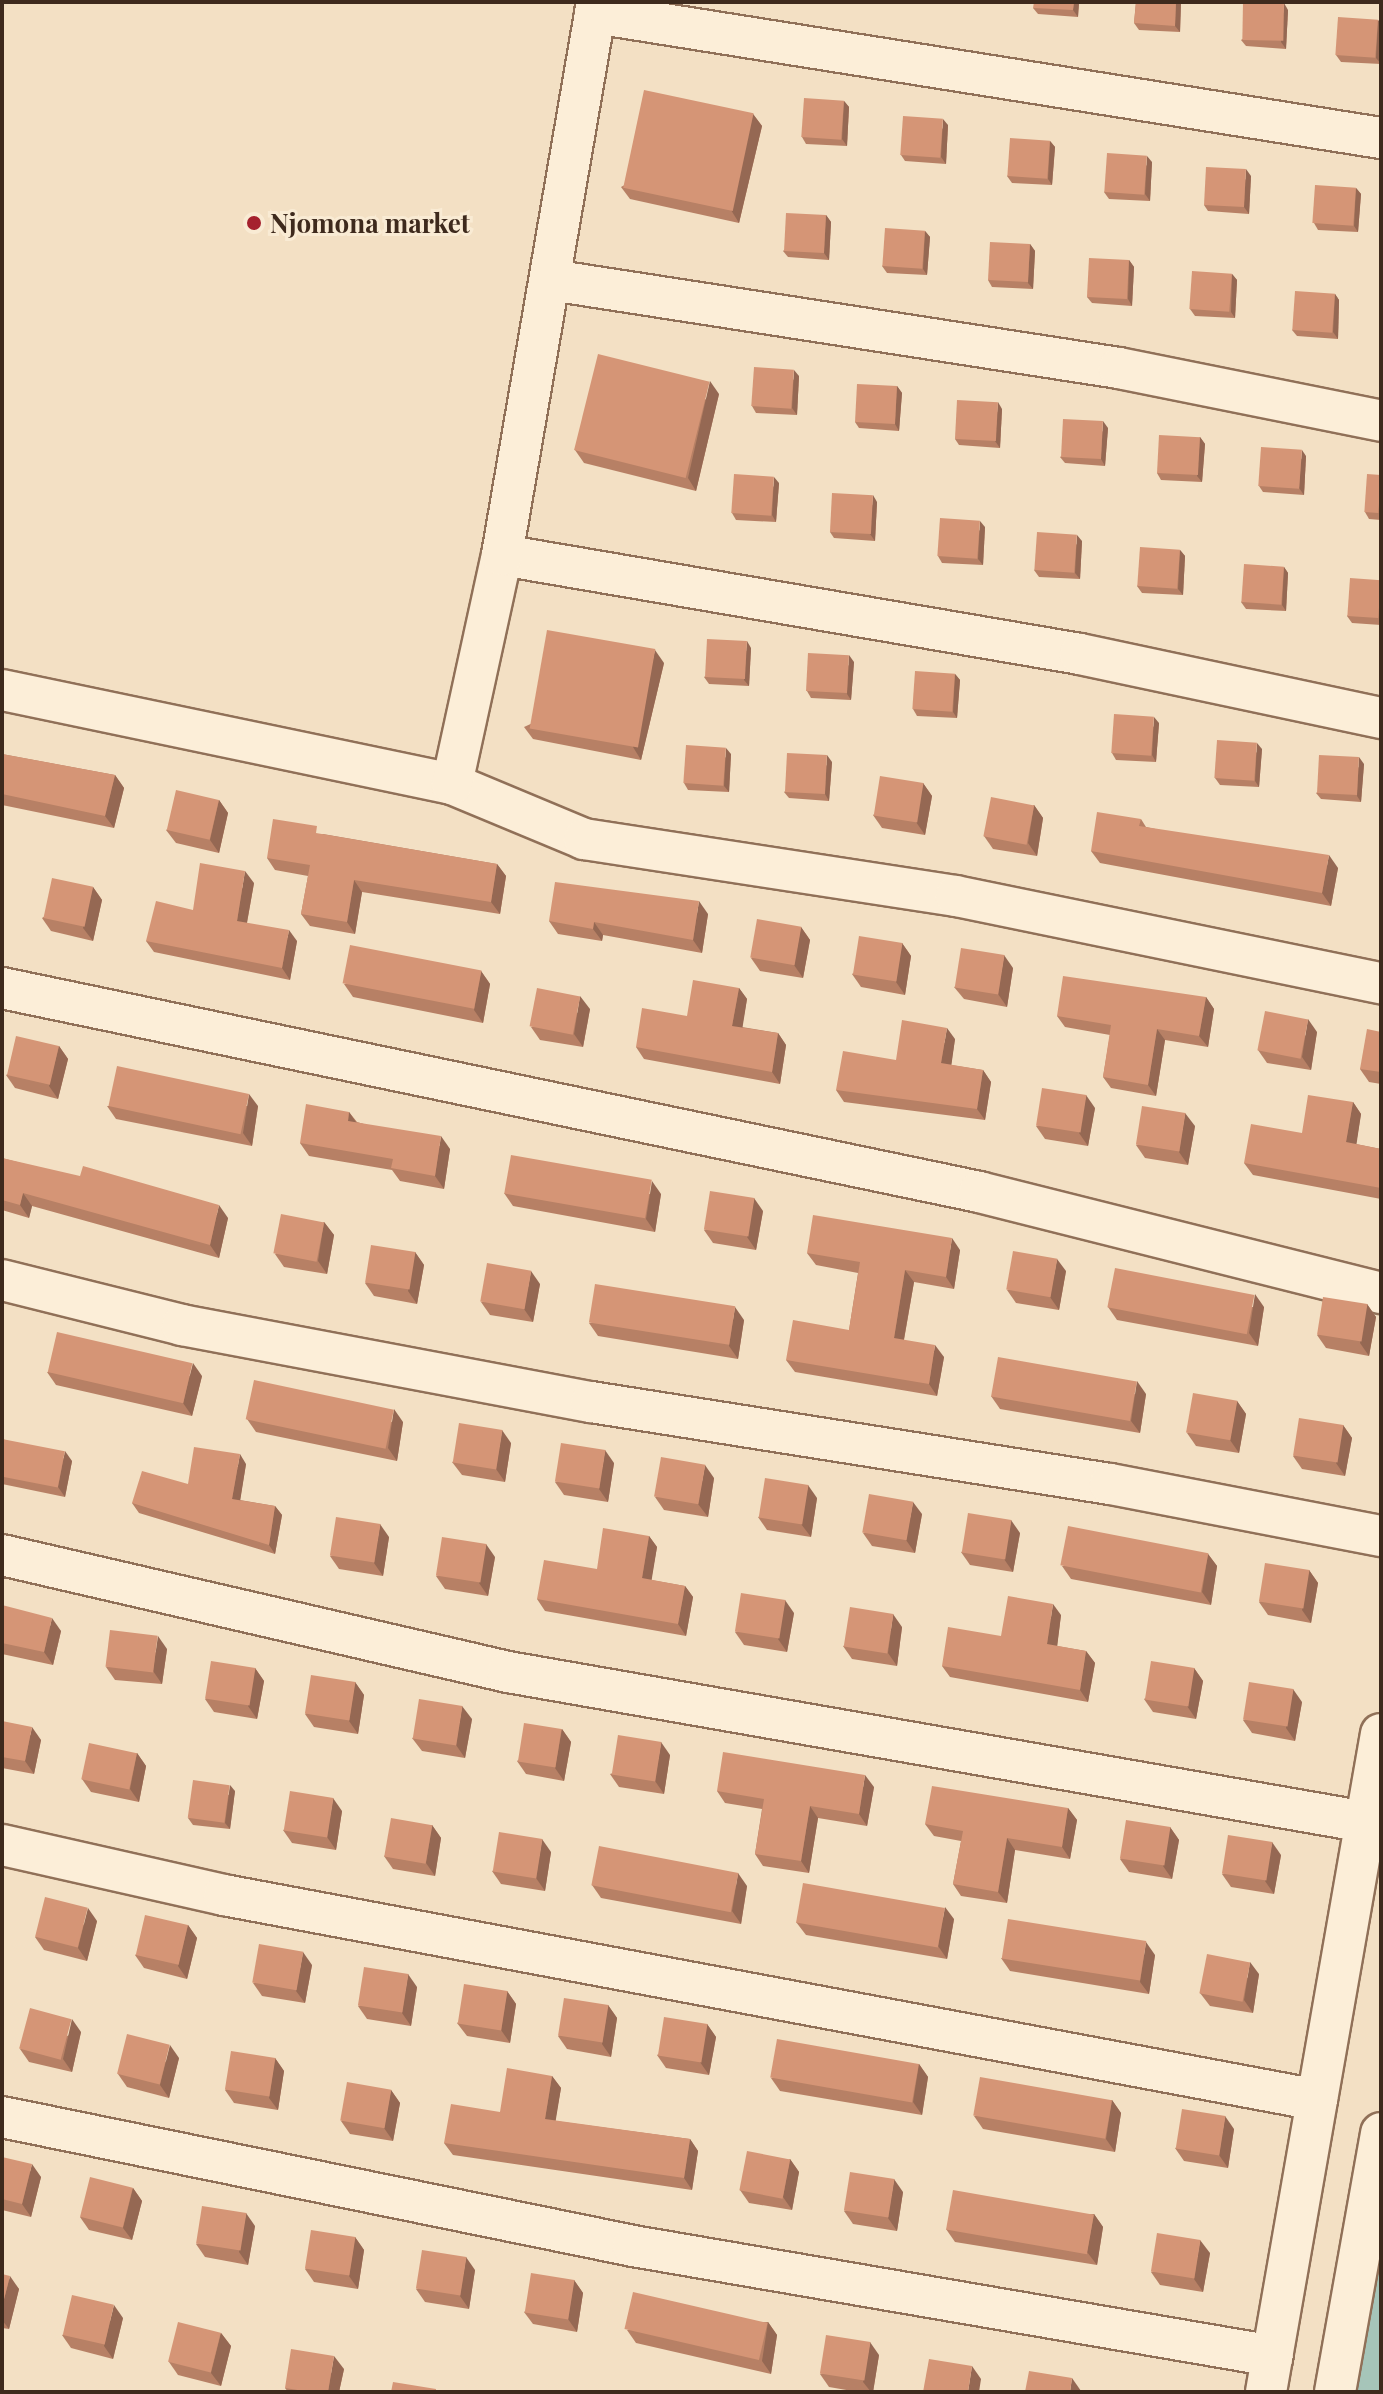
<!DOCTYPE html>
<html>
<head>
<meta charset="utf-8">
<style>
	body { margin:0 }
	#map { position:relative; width:1383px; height:2394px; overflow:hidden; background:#f3e0c4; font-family:"Playfair Display",serif }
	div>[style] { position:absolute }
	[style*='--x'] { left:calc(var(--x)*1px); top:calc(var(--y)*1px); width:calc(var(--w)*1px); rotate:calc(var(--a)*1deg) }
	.canal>* { height:40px; margin:-20px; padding:0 20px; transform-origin:20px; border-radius:20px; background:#a6c5b9 }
	.roads { filter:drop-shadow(2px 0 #907058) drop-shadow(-2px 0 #907058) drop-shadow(0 2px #907058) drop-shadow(0 -2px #907058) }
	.minor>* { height:40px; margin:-20px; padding:0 20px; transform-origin:20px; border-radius:20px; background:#fceed8 }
	.wall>* { inset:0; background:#b78065 }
	.shaded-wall>* { inset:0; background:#956853 }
	.building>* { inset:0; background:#d59576; transform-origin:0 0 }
	.dots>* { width:22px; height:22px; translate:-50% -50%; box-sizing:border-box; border:4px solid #f9ebd4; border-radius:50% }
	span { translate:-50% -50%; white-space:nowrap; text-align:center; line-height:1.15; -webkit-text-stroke:6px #f9ebd4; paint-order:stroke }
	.poi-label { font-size:26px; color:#3e2a1d; font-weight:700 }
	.left { translate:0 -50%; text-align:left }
	.frame { position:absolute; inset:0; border:4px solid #3e2a1d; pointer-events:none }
</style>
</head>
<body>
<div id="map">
	<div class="canal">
		<div style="--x:1359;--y:2392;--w:148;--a:-81.4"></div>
	</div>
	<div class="roads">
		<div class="minor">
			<div style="--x:595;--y:13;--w:796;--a:9.04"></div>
			<div style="--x:551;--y:280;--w:575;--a:8.81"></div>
			<div style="--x:1119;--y:368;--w:267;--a:11.4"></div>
			<div style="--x:502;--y:555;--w:586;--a:9.72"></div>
			<div style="--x:1080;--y:654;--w:308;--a:12"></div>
			<div style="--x:2;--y:690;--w:460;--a:11.8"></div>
			<div style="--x:452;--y:784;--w:143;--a:22.6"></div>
			<div style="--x:584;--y:839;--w:376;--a:8.7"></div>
			<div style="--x:956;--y:896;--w:434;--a:11.6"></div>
			<div style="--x:452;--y:784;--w:234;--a:-77.7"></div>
			<div style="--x:502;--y:555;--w:561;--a:-80.25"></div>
			<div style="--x:2;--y:988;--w:998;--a:11.79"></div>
			<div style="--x:979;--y:1192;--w:414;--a:14.1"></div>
			<div style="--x:2;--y:1280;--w:186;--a:14"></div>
			<div style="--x:182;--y:1325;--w:416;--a:10.7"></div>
			<div style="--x:591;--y:1402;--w:525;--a:8.98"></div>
			<div style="--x:1110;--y:1484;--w:276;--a:10.9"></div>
			<div style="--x:2;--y:1555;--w:519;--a:13.02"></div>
			<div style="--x:508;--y:1672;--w:871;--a:9.92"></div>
			<div style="--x:2;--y:1845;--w:228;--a:12.7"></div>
			<div style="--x:224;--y:1895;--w:1112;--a:10.62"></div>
			<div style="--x:2;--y:2117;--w:644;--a:11.55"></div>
			<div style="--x:633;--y:2246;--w:649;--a:9.75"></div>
			<div style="--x:1266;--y:2392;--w:668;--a:-80.09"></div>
			<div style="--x:1335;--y:2392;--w:263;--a:-79.9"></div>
		</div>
	</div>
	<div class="wall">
		<div style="clip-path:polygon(1079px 2px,1078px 17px,1038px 14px,1033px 8px)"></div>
		<div style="clip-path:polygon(1136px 2px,1181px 2px,1180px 32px,1139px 30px,1134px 23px)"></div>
		<div style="clip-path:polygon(1288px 10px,1286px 49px,1246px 46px,1241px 40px)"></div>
		<div style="clip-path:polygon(1378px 20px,1381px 64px,1341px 62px,1336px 55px)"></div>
		<div style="clip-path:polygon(844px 101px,849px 107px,847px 146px,806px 144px,802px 137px)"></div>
		<div style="clip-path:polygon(753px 114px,762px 126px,739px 223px,630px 199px,621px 187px)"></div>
		<div style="clip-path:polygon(948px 125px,946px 164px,905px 161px,901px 155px)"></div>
		<div style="clip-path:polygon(1050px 141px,1055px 147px,1052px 185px,1012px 183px,1007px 176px)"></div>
		<div style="clip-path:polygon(1152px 162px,1150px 201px,1109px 199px,1104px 192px)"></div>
		<div style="clip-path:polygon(1251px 176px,1249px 214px,1208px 211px,1204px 205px)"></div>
		<div style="clip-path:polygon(1356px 188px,1361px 194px,1358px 232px,1318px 230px,1314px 223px)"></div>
		<div style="clip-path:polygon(826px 215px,831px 222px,829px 260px,788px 257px,783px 251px)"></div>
		<div style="clip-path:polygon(925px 231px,930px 237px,927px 275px,887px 273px,882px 266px)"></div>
		<div style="clip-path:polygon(1030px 244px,1035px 251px,1033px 289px,992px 287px,988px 280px)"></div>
		<div style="clip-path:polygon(1129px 260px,1134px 267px,1132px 306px,1092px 303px,1087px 297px)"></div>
		<div style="clip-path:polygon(1232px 274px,1237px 280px,1235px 318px,1195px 316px,1190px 309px)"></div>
		<div style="clip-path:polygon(1335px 294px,1339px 300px,1338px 339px,1297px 336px,1292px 330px)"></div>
		<div style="clip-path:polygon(799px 376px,797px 415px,756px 413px,752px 406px)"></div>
		<div style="clip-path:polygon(897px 386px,902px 393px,899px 431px,859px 428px,855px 422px)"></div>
		<div style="clip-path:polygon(719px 394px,696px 491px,584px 463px,575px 450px)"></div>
		<div style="clip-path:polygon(1002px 409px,1000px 448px,959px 445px,955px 439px)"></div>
		<div style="clip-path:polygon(1108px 428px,1105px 466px,1065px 463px,1060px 457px)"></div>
		<div style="clip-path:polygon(1200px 437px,1205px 444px,1202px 482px,1161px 480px,1157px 473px)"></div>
		<div style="clip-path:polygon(1306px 456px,1304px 495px,1263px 492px,1259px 486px)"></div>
		<div style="clip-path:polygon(1381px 475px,1381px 520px,1369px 519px,1365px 512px)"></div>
		<div style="clip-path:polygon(779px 483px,776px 522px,736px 520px,732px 513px)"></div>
		<div style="clip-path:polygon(877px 502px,875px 541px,834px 538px,830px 532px)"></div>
		<div style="clip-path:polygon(985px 527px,983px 565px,942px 563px,938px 556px)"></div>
		<div style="clip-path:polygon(1082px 541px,1080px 579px,1039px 577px,1034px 570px)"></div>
		<div style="clip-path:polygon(1180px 550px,1185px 556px,1183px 595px,1142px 593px,1137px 586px)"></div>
		<div style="clip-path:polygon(1284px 567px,1288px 573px,1286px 611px,1246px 609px,1241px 602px)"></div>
		<div style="clip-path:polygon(1381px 580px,1381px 625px,1352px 623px,1347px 616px)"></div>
		<div style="clip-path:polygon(751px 648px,749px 686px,709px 684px,704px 677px)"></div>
		<div style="clip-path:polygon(854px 662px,851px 700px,811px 698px,807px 691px)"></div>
		<div style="clip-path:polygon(664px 663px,641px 760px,533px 739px,524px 727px)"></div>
		<div style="clip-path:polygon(955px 674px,960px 680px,957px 718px,917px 716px,913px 709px)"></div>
		<div style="clip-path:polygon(1159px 723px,1156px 762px,1116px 760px,1112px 753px)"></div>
		<div style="clip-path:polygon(1262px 749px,1259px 787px,1220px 785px,1215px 778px)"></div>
		<div style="clip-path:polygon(2px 754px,115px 775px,124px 788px,114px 828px,2px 805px)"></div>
		<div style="clip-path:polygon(731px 754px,729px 792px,688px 790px,684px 783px)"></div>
		<div style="clip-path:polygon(832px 762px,829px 801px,789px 798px,784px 792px)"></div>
		<div style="clip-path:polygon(1364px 764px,1361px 802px,1321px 799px,1316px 793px)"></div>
		<div style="clip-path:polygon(923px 783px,932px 796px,925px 835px,882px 828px,873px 815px)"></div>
		<div style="clip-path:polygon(219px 800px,228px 813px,219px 853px,176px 843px,166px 830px)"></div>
		<div style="clip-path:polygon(1034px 805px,1043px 818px,1037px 856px,993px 849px,984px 836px)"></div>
		<div style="clip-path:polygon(1141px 819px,1146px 827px,1338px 868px,1331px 906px,1100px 863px,1091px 851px)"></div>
		<div style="clip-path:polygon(323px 834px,497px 864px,506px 876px,500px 914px,362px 892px,355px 934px,310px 926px,301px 914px,308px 876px,275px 870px,267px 858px)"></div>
		<div style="clip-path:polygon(254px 883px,247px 923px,297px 941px,290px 980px,154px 952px,146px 941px,193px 910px)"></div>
		<div style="clip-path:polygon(93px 887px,102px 900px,93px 941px,51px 931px,42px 918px)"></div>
		<div style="clip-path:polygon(708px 914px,702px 953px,603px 935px,602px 941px,558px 934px,549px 921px)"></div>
		<div style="clip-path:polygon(801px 927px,810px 940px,803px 978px,760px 971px,751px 958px)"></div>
		<div style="clip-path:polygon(902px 943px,911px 956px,905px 995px,861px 987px,852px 974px)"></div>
		<div style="clip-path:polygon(1013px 968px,1007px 1007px,964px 999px,954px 987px)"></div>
		<div style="clip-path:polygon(481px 971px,490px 984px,483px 1023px,353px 997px,344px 984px)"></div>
		<div style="clip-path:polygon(739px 988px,747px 999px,742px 1027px,778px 1033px,786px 1045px,780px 1084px,644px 1059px,636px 1047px,687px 1016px)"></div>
		<div style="clip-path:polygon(1206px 997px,1214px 1009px,1208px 1047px,1165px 1040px,1156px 1096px,1111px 1088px,1103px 1077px,1110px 1035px,1065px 1027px,1057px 1016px)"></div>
		<div style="clip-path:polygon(590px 1009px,583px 1047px,540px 1040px,531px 1027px)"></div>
		<div style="clip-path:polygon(1317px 1032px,1311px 1070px,1267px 1063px,1258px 1050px)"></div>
		<div style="clip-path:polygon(1381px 1032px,1381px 1084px,1369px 1082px,1360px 1069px)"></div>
		<div style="clip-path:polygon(955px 1039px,951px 1065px,983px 1070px,991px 1082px,985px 1120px,844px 1102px,836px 1090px,896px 1060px)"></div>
		<div style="clip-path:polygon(59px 1046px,68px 1059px,58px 1099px,15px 1088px,6px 1075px)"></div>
		<div style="clip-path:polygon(1353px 1102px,1361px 1114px,1356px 1144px,1381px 1149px,1381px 1199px,1253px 1175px,1244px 1163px,1302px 1133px)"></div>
		<div style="clip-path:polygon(107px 1106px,258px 1106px,252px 1146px,116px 1119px)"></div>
		<div style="clip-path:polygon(1095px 1108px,1088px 1146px,1045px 1139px,1036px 1126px)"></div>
		<div style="clip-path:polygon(349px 1112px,357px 1122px,450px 1149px,444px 1189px,400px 1181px,392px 1170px,309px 1156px,300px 1143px)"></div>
		<div style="clip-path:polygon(1195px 1126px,1188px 1165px,1145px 1158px,1136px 1145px)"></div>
		<div style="clip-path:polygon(2px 1158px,228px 1218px,219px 1258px,32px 1206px,29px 1218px,2px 1210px)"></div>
		<div style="clip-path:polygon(504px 1193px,661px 1194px,655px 1232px,513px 1206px)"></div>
		<div style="clip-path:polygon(763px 1211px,756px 1250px,713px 1243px,704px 1230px)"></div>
		<div style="clip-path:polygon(324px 1222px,334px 1235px,327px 1274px,284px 1267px,275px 1254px)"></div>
		<div style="clip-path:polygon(960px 1250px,954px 1289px,914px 1282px,904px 1340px,944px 1357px,937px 1396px,795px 1372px,786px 1360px,849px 1330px,858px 1273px,816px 1265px,807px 1253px)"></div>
		<div style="clip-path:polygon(415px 1252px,424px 1265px,417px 1304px,374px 1296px,365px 1283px)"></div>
		<div style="clip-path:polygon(1066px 1271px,1059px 1310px,1016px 1303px,1007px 1290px)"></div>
		<div style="clip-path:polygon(540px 1284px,533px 1322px,490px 1315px,481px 1302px)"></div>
		<div style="clip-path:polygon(1367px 1304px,1376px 1317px,1369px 1356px,1326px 1348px,1317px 1335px)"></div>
		<div style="clip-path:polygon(1108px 1307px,1264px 1307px,1258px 1346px,1117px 1320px)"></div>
		<div style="clip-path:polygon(744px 1320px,738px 1359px,598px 1336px,589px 1323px)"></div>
		<div style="clip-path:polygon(47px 1372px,202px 1376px,192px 1416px,56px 1385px)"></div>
		<div style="clip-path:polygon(1146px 1394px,1140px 1433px,1000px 1409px,991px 1396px)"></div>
		<div style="clip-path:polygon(1237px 1401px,1246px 1414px,1239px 1453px,1196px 1446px,1187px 1433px)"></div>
		<div style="clip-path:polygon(247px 1419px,403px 1422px,397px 1461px,256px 1432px)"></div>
		<div style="clip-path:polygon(1343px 1425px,1352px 1438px,1345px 1476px,1302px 1469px,1293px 1456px)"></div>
		<div style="clip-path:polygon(2px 1439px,72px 1461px,65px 1497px,2px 1484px)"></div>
		<div style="clip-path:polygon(511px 1443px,505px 1482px,462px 1475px,452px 1462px)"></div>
		<div style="clip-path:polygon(614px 1463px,608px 1502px,564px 1495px,555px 1482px)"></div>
		<div style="clip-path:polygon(246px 1464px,240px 1500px,275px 1506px,282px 1515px,275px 1554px,139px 1513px,132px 1503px)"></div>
		<div style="clip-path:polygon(714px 1478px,708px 1517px,664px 1510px,655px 1497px)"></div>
		<div style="clip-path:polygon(817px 1498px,811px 1537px,767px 1530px,758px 1517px)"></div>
		<div style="clip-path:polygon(922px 1514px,915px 1553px,872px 1546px,863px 1533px)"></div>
		<div style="clip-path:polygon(1020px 1533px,1013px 1572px,970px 1565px,961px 1552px)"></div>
		<div style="clip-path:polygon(649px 1536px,657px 1547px,651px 1580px,685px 1586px,693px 1597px,686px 1636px,545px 1611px,537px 1599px,597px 1569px)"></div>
		<div style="clip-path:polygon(389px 1537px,383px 1576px,339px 1569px,330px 1556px)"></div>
		<div style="clip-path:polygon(1208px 1554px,1217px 1566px,1211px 1605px,1071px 1579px,1062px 1566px)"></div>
		<div style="clip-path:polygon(495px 1557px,488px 1596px,445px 1589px,436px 1576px)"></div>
		<div style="clip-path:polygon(1309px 1570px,1318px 1583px,1311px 1623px,1268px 1615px,1259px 1602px)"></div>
		<div style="clip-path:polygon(2px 1605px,61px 1631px,53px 1665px,2px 1654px)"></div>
		<div style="clip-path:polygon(794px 1613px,787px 1652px,744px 1645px,735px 1632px)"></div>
		<div style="clip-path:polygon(1061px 1615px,1057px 1646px,1086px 1651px,1095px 1663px,1088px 1702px,950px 1677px,942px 1666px,1001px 1636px)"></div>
		<div style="clip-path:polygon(902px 1627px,897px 1666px,852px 1659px,843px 1646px)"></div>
		<div style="clip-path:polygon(167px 1649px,162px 1684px,115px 1680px,106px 1667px)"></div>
		<div style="clip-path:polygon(255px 1668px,264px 1681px,257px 1719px,214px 1712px,205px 1699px)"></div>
		<div style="clip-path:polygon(1194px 1668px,1203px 1681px,1196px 1719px,1153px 1712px,1144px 1699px)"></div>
		<div style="clip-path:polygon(355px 1682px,364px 1695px,358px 1734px,314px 1727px,305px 1714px)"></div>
		<div style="clip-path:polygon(1302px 1702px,1295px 1741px,1252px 1733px,1243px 1720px)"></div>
		<div style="clip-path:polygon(472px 1719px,465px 1758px,422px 1751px,412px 1738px)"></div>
		<div style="clip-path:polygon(2px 1721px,41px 1740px,34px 1774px,2px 1768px)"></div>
		<div style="clip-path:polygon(562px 1729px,571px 1742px,564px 1781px,526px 1774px,517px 1761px)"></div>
		<div style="clip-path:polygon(137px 1753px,146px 1766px,139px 1802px,91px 1792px,82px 1779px)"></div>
		<div style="clip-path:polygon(670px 1755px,664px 1794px,619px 1787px,610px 1774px)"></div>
		<div style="clip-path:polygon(874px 1787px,867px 1826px,818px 1818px,809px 1873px,763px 1866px,755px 1854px,762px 1809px,725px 1803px,717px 1791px)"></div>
		<div style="clip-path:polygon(235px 1791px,230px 1829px,193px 1825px,188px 1818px)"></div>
		<div style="clip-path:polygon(1068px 1808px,1077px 1820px,1070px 1859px,1015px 1850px,1007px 1903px,961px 1896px,953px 1884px,961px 1841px,934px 1836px,925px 1824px)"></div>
		<div style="clip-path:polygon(342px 1811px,336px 1850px,292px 1843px,283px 1830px)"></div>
		<div style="clip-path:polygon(432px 1825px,441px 1838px,435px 1876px,393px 1869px,384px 1856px)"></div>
		<div style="clip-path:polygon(1170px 1827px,1179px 1840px,1172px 1879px,1129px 1872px,1120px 1859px)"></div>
		<div style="clip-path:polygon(551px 1852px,545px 1891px,501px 1884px,492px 1871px)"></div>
		<div style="clip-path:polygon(1281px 1855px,1274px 1894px,1231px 1887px,1222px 1874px)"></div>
		<div style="clip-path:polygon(592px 1885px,747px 1886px,741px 1924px,601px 1898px)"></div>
		<div style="clip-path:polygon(954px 1919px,947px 1959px,806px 1935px,796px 1922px)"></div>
		<div style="clip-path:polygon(97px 1921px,87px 1961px,44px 1950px,35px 1937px)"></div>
		<div style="clip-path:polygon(188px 1925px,197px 1938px,187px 1979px,144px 1968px,135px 1955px)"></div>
		<div style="clip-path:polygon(1155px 1955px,1149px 1994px,1010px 1971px,1001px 1958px)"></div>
		<div style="clip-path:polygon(312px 1965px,305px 2003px,262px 1996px,253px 1983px)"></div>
		<div style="clip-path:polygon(1259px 1974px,1253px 2013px,1210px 2006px,1200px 1993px)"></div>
		<div style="clip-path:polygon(417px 1987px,411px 2026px,367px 2019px,358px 2006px)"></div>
		<div style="clip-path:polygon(507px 1991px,516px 2004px,510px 2043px,467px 2036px,457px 2023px)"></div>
		<div style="clip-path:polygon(608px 2005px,617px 2018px,611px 2057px,567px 2049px,558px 2036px)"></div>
		<div style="clip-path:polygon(707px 2024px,716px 2037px,709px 2075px,666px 2068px,657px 2055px)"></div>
		<div style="clip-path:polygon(81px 2032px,72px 2072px,29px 2062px,20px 2049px)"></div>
		<div style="clip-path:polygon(179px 2058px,169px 2098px,127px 2087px,118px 2074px)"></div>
		<div style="clip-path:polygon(275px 2058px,284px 2071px,278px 2110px,234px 2103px,225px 2090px)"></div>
		<div style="clip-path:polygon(919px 2064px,928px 2077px,922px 2115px,780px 2091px,771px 2078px)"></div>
		<div style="clip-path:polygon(552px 2076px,561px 2088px,555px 2121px,690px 2139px,698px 2151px,692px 2190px,453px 2155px,444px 2143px,500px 2112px)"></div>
		<div style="clip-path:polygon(391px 2090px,400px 2103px,393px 2141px,350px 2134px,341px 2121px)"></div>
		<div style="clip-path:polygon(1112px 2100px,1121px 2113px,1115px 2152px,983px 2129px,974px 2116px)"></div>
		<div style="clip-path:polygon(1234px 2129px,1228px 2168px,1184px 2161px,1175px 2148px)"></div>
		<div style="clip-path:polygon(2px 2157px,41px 2177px,31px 2217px,2px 2210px)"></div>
		<div style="clip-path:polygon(790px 2159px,799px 2172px,792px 2210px,749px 2203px,740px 2190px)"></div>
		<div style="clip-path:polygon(133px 2188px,142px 2201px,132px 2240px,89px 2230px,80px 2217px)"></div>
		<div style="clip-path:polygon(903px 2192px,897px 2231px,853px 2224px,844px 2211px)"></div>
		<div style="clip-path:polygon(1094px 2214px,1103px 2227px,1097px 2265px,955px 2242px,946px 2229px)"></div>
		<div style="clip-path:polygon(255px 2226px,248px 2265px,205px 2257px,196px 2244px)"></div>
		<div style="clip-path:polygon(355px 2237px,364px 2250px,358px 2289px,314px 2282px,305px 2269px)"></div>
		<div style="clip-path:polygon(1210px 2253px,1203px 2292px,1160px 2285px,1151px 2272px)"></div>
		<div style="clip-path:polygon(475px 2270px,469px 2309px,425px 2302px,416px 2289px)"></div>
		<div style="clip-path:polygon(2px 2274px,19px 2289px,9px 2329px,2px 2328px)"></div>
		<div style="clip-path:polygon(574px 2280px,583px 2293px,577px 2332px,533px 2324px,524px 2312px)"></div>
		<div style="clip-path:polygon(123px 2318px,113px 2359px,71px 2348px,62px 2335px)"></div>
		<div style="clip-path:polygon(768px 2322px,777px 2335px,771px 2374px,636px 2343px,627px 2330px)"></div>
		<div style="clip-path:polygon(221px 2333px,231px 2346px,221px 2386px,178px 2375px,169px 2362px)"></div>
		<div style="clip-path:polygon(879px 2355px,873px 2392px,858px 2392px,829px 2387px,820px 2374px)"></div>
		<div style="clip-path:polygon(344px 2369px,339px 2392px,288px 2392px,285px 2388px)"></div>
	</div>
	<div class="shaded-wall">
		<div style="clip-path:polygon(1074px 2px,1079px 2px,1078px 17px,1073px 10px)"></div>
		<div style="clip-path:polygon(1176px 2px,1181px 2px,1180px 32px,1175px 26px)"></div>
		<div style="clip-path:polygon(1284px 3px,1288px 10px,1286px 49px,1281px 42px)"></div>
		<div style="clip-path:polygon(1378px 20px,1381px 23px,1381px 64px,1376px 58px)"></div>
		<div style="clip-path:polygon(844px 101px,849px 107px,847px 146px,842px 139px)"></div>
		<div style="clip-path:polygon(753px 114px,762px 126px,739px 223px,731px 210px)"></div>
		<div style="clip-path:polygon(943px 119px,948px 125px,946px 164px,941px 157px)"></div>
		<div style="clip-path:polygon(1050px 141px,1055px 147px,1052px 185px,1048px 179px)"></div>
		<div style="clip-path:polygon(1147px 156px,1152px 162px,1150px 201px,1145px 194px)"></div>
		<div style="clip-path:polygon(1246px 169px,1251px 176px,1249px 214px,1244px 207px)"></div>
		<div style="clip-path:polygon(1356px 188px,1361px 194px,1358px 232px,1354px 226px)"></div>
		<div style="clip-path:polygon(826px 215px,831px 222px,829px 260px,824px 253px)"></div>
		<div style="clip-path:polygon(925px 231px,930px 237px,927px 275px,923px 269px)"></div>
		<div style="clip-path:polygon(1030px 244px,1035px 251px,1033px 289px,1028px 283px)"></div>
		<div style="clip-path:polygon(1129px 260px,1134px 267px,1132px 306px,1128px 299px)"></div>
		<div style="clip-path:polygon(1232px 274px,1237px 280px,1235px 318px,1231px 312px)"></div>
		<div style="clip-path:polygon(1335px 294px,1339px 300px,1338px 339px,1333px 332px)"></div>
		<div style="clip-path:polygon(794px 370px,799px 376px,797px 415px,792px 408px)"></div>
		<div style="clip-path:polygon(710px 381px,719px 394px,696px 491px,688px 478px)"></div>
		<div style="clip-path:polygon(897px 386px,902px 393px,899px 431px,895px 424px)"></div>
		<div style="clip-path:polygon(998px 402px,1002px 409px,1000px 448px,995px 441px)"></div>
		<div style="clip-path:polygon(1103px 421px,1108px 428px,1105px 466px,1101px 459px)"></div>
		<div style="clip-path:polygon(1200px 437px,1205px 444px,1202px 482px,1197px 476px)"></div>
		<div style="clip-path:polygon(1302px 450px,1306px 456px,1304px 495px,1299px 488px)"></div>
		<div style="clip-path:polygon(774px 477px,779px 483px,776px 522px,772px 515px)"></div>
		<div style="clip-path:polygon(873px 495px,877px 502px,875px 541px,870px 534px)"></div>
		<div style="clip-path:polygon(980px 521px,985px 527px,983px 565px,978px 559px)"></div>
		<div style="clip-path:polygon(1077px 535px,1082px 541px,1080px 579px,1075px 573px)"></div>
		<div style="clip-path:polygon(1180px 550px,1185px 556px,1183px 595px,1178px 589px)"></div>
		<div style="clip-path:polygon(1284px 567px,1288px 573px,1286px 611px,1282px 605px)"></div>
		<div style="clip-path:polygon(747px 641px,751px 648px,749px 686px,744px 680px)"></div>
		<div style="clip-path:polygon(655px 650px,664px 663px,641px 760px,633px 747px)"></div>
		<div style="clip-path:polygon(849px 655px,854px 662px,851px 700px,847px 694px)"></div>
		<div style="clip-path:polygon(955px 674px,960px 680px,957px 718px,953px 712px)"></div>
		<div style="clip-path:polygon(1154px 717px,1159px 723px,1156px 762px,1152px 755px)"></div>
		<div style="clip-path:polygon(1257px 743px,1262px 749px,1259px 787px,1255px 781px)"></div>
		<div style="clip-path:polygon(726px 748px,731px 754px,729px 792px,724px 786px)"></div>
		<div style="clip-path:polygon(827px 755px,832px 762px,829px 801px,825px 794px)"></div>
		<div style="clip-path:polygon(1359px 757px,1364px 764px,1361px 802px,1357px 796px)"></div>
		<div style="clip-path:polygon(115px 775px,124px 788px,114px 828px,105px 816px)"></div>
		<div style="clip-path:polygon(923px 783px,932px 796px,925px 835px,916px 822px)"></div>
		<div style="clip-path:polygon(219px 800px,228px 813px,219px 853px,210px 840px)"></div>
		<div style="clip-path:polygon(1034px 805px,1043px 818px,1037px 856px,1028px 843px)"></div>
		<div style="clip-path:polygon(1329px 855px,1338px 868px,1331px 906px,1322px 893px)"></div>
		<div style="clip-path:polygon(497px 864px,506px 876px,500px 914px,491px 902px)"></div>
		<div style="clip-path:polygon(245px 871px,254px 883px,245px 933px,237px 921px)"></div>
		<div style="clip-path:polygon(354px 880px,362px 892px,355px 934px,347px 922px)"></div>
		<div style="clip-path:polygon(93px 887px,102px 900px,93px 941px,83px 928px)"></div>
		<div style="clip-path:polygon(699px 901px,708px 914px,702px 953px,693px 940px)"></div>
		<div style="clip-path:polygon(594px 922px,603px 935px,602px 941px,593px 929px)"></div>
		<div style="clip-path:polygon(801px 927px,810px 940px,803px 978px,794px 965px)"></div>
		<div style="clip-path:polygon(289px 930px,297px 941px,290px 980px,282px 968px)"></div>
		<div style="clip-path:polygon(902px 943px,911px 956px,905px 995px,896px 982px)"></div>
		<div style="clip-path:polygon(1004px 955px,1013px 968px,1007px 1007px,998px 994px)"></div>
		<div style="clip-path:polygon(481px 971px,490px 984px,483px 1023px,474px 1010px)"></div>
		<div style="clip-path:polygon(739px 988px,747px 999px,741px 1037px,732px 1026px)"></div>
		<div style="clip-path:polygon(580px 996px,590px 1009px,583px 1047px,574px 1034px)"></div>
		<div style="clip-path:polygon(1206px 997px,1214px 1009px,1208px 1047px,1199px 1036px)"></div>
		<div style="clip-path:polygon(1308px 1019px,1317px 1032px,1311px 1070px,1302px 1057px)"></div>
		<div style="clip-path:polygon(947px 1028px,955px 1039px,950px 1075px,941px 1063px)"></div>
		<div style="clip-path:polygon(1157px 1029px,1165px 1040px,1156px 1096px,1148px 1085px)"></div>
		<div style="clip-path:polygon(778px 1033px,786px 1045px,780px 1084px,772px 1072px)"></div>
		<div style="clip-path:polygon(59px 1046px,68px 1059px,58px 1099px,49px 1086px)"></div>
		<div style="clip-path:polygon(983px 1070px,991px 1082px,985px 1120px,977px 1109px)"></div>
		<div style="clip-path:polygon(249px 1094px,258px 1106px,252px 1146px,243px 1133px)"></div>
		<div style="clip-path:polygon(1086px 1095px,1095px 1108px,1088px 1146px,1079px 1133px)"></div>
		<div style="clip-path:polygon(1353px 1102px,1361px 1114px,1355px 1154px,1346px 1142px)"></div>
		<div style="clip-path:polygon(349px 1112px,358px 1125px,348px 1121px)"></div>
		<div style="clip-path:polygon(1185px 1113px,1195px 1126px,1188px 1165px,1179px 1152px)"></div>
		<div style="clip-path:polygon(441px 1136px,450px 1149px,444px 1189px,435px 1176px)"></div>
		<div style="clip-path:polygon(652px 1181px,661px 1194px,655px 1232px,646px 1219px)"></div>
		<div style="clip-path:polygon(23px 1193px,32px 1206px,29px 1218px,20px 1205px)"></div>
		<div style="clip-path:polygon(754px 1198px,763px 1211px,756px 1250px,747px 1237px)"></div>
		<div style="clip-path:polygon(219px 1205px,228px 1218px,219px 1258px,210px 1245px)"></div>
		<div style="clip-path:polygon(324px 1222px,334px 1235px,327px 1274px,318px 1261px)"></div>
		<div style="clip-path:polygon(952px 1238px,960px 1250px,954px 1289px,946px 1277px)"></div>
		<div style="clip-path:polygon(415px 1252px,424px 1265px,417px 1304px,408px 1291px)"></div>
		<div style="clip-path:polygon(1057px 1259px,1066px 1271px,1059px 1310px,1050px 1297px)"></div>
		<div style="clip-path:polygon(905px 1270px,914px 1282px,902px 1350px,894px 1338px)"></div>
		<div style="clip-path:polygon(531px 1271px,540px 1284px,533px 1322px,524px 1309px)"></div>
		<div style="clip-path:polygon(1255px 1294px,1264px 1307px,1258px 1346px,1249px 1333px)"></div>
		<div style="clip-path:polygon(1367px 1304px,1376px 1317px,1369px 1356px,1360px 1343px)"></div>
		<div style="clip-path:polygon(735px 1307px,744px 1320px,738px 1359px,729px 1346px)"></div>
		<div style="clip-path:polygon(935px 1345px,944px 1357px,937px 1396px,929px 1384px)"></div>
		<div style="clip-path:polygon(193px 1363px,202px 1376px,192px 1416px,183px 1403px)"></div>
		<div style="clip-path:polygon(1137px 1381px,1146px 1394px,1140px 1433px,1131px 1421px)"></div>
		<div style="clip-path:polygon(1237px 1401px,1246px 1414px,1239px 1453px,1230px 1440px)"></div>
		<div style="clip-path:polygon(394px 1409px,403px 1422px,397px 1461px,388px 1448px)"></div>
		<div style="clip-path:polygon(1343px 1425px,1352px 1438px,1345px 1476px,1336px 1463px)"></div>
		<div style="clip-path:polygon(502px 1430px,511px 1443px,505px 1482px,496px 1469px)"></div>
		<div style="clip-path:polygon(605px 1450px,614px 1463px,608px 1502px,599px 1489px)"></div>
		<div style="clip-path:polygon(65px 1451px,72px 1461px,65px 1497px,58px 1487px)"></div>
		<div style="clip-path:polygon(240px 1454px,246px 1464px,239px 1508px,232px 1499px)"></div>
		<div style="clip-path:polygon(705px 1465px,714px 1478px,708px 1517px,698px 1504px)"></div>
		<div style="clip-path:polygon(808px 1485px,817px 1498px,811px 1537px,801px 1524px)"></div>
		<div style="clip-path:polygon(913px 1502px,922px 1514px,915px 1553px,906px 1540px)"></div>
		<div style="clip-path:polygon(275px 1506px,282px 1515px,275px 1554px,269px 1545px)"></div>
		<div style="clip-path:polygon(1011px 1520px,1020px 1533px,1013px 1572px,1004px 1559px)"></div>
		<div style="clip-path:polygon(380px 1524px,389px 1537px,383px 1576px,374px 1563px)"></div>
		<div style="clip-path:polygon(649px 1536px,657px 1547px,650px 1590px,642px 1578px)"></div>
		<div style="clip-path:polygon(486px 1544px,495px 1557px,488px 1596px,479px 1583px)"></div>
		<div style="clip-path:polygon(1208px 1554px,1217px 1566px,1211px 1605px,1202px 1592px)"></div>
		<div style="clip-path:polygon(1309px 1570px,1318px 1583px,1311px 1623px,1302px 1610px)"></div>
		<div style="clip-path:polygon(685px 1586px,693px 1597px,686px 1636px,678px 1624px)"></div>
		<div style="clip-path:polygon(785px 1600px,794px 1613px,787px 1652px,778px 1639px)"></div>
		<div style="clip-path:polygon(1053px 1604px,1061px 1615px,1056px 1656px,1047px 1644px)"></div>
		<div style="clip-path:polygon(893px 1614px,902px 1627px,897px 1666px,888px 1653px)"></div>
		<div style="clip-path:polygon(52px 1618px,61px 1631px,53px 1665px,44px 1652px)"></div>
		<div style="clip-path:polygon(158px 1636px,167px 1649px,162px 1684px,153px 1671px)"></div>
		<div style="clip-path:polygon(1086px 1651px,1095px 1663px,1088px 1702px,1080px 1690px)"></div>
		<div style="clip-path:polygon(255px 1668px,264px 1681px,257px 1719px,248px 1706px)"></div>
		<div style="clip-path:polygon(1194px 1668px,1203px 1681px,1196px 1719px,1187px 1706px)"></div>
		<div style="clip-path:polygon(355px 1682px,364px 1695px,358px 1734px,349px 1721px)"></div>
		<div style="clip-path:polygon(1293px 1689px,1302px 1702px,1295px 1741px,1286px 1728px)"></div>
		<div style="clip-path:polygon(462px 1706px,472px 1719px,465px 1758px,456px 1745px)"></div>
		<div style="clip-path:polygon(32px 1727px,41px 1740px,34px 1774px,25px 1761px)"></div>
		<div style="clip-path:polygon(562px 1729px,571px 1742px,564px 1781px,555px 1768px)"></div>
		<div style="clip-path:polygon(661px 1742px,670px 1755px,664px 1794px,655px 1781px)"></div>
		<div style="clip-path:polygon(137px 1753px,146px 1766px,139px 1802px,130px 1789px)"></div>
		<div style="clip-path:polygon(865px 1775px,874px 1787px,867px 1826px,859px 1814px)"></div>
		<div style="clip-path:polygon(230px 1785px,235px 1791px,230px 1829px,225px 1823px)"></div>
		<div style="clip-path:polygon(333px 1798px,342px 1811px,336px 1850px,327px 1837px)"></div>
		<div style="clip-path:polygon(810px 1806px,818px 1818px,809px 1873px,801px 1861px)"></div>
		<div style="clip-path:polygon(1068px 1808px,1077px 1820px,1070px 1859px,1062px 1847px)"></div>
		<div style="clip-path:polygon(432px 1825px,441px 1838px,435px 1876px,426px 1863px)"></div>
		<div style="clip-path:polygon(1170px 1827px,1179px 1840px,1172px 1879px,1163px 1866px)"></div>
		<div style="clip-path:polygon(1007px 1838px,1015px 1850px,1007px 1903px,998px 1892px)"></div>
		<div style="clip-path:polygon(542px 1839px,551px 1852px,545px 1891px,536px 1878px)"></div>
		<div style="clip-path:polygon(1272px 1842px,1281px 1855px,1274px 1894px,1265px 1881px)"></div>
		<div style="clip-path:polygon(738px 1873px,747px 1886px,741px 1924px,732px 1911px)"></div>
		<div style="clip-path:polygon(945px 1907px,954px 1919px,947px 1959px,938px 1946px)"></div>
		<div style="clip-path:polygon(88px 1908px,97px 1921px,87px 1961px,78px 1948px)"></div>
		<div style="clip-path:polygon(188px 1925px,197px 1938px,187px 1979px,178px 1966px)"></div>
		<div style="clip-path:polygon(1146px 1942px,1155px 1955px,1149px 1994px,1140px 1982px)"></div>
		<div style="clip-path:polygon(303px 1952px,312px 1965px,305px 2003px,296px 1991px)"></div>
		<div style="clip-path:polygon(1250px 1962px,1259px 1974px,1253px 2013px,1244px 2000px)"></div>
		<div style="clip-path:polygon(408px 1974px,417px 1987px,411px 2026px,402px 2013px)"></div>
		<div style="clip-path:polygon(507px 1991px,516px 2004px,510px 2043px,501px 2030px)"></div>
		<div style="clip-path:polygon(608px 2005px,617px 2018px,611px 2057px,602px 2044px)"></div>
		<div style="clip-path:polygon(72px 2019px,81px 2032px,72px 2072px,63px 2059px)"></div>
		<div style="clip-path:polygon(707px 2024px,716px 2037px,709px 2075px,700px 2062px)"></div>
		<div style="clip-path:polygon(170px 2045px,179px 2058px,169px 2098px,160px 2085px)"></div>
		<div style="clip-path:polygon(275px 2058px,284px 2071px,278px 2110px,269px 2098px)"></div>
		<div style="clip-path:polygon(919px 2064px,928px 2077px,922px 2115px,913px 2102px)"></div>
		<div style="clip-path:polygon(552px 2076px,561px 2088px,554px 2131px,545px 2119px)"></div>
		<div style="clip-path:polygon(391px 2090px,400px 2103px,393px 2141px,384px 2128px)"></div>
		<div style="clip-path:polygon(1112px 2100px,1121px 2113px,1115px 2152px,1106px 2139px)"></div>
		<div style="clip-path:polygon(1225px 2116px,1234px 2129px,1228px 2168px,1219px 2155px)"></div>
		<div style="clip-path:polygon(690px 2139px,698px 2151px,692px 2190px,684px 2178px)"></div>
		<div style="clip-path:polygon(790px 2159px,799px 2172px,792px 2210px,783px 2197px)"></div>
		<div style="clip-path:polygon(32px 2164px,41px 2177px,31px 2217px,22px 2204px)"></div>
		<div style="clip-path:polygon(894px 2179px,903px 2192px,897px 2231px,888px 2218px)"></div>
		<div style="clip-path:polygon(133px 2188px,142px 2201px,132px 2240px,123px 2228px)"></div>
		<div style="clip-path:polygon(246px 2213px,255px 2226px,248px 2265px,239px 2252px)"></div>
		<div style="clip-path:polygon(1094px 2214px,1103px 2227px,1097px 2265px,1087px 2252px)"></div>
		<div style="clip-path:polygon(355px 2237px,364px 2250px,358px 2289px,349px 2276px)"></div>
		<div style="clip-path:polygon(1200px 2240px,1210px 2253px,1203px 2292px,1194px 2279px)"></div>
		<div style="clip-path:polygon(466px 2257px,475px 2270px,469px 2309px,460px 2296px)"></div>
		<div style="clip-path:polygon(10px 2276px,19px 2289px,9px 2329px,2px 2320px,2px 2307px)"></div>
		<div style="clip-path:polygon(574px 2280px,583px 2293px,577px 2332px,568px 2319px)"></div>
		<div style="clip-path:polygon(114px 2305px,123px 2318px,113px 2359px,104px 2346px)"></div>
		<div style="clip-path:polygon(768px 2322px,777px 2335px,771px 2374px,762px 2361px)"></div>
		<div style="clip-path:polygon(221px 2333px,231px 2346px,221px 2386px,211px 2373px)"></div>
		<div style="clip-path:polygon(870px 2342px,879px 2355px,873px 2392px,871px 2392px,863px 2382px)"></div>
		<div style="clip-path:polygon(334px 2356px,344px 2369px,339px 2392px,328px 2392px)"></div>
		<div style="clip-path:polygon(972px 2366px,981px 2379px,979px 2392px,968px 2392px)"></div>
		<div style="clip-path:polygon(1072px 2378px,1081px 2391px,1081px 2392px,1070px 2392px)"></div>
	</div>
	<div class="building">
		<div style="clip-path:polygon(1034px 2px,1074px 2px,1073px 10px,1033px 8px)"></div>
		<div style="clip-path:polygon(1136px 2px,1176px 2px,1175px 26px,1134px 23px)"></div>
		<div style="left:1243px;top:2px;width:41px;height:38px;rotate:1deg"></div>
		<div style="left:1338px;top:17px;width:40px;height:38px;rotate:4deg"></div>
		<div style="left:644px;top:90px;width:112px;height:100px;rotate:12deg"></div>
		<div style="left:804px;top:98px;width:40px;height:39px;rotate:4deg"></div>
		<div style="left:903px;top:116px;width:40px;height:39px;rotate:4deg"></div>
		<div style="left:1010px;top:138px;width:40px;height:38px;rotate:4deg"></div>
		<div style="left:1107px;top:153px;width:40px;height:39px;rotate:4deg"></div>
		<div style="left:1206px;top:167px;width:40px;height:38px;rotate:3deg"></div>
		<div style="left:1315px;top:185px;width:41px;height:38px;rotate:4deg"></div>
		<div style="left:786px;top:213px;width:40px;height:38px;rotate:3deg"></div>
		<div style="left:885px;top:228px;width:40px;height:38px;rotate:4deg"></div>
		<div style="left:990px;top:242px;width:40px;height:38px;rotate:3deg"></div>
		<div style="left:1089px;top:258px;width:40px;height:39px;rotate:3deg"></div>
		<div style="left:1192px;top:271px;width:40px;height:38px;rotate:4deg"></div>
		<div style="left:1295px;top:291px;width:40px;height:39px;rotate:4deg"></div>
		<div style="left:598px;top:354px;width:115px;height:99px;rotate:14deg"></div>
		<div style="left:754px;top:367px;width:40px;height:39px;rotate:4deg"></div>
		<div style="left:857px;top:384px;width:40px;height:38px;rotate:3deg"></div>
		<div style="left:957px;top:400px;width:41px;height:39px;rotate:3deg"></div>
		<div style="left:1063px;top:419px;width:40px;height:38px;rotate:3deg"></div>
		<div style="left:1159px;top:435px;width:41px;height:38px;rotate:3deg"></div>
		<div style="left:1261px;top:447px;width:41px;height:39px;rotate:4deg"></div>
		<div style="left:734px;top:474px;width:40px;height:39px;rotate:4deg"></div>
		<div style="left:1367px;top:474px;width:14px;height:38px;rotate:4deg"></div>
		<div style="left:832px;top:493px;width:41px;height:39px;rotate:3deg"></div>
		<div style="left:940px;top:518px;width:40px;height:38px;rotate:4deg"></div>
		<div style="left:1037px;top:532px;width:40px;height:38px;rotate:4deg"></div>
		<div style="left:1140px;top:547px;width:40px;height:39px;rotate:4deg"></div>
		<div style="left:1244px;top:564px;width:40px;height:38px;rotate:4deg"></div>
		<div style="left:1350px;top:578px;width:31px;height:38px;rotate:4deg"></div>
		<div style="left:547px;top:630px;width:110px;height:100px;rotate:10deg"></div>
		<div style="left:707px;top:639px;width:40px;height:38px;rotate:3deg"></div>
		<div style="left:808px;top:653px;width:41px;height:38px;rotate:3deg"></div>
		<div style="left:915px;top:671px;width:40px;height:38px;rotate:4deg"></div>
		<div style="left:1114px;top:714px;width:40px;height:39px;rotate:4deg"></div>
		<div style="left:1217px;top:740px;width:40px;height:38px;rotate:4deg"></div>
		<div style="left:686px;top:745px;width:40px;height:38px;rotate:4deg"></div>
		<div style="left:787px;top:753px;width:40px;height:39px;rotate:3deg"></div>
		<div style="clip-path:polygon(2px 754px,115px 775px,105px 816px,2px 794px)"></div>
		<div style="left:1319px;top:755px;width:40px;height:38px;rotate:3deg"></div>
		<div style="left:880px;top:776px;width:44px;height:40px;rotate:9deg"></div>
		<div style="left:176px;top:790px;width:44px;height:41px;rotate:13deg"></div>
		<div style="left:991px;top:797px;width:44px;height:40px;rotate:11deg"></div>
		<div style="clip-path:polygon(1097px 812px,1141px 819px,1139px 826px,1329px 855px,1322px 893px,1091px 851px)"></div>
		<div style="clip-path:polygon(273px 819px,317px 826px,316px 833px,497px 864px,491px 902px,354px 880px,347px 922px,301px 914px,310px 865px,267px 858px)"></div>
		<div style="clip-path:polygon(200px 863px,245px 871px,237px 921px,289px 930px,282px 968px,146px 941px,156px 901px,193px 910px)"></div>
		<div style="left:52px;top:878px;width:42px;height:41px;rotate:12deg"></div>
		<div style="clip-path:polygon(555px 882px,699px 901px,693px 940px,594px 922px,593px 929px,549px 921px)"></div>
		<div style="left:757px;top:919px;width:45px;height:39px;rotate:10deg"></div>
		<div style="left:859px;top:936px;width:44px;height:39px;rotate:9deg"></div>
		<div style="left:350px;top:945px;width:134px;height:39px;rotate:11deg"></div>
		<div style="left:961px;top:948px;width:44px;height:40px;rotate:9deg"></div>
		<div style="clip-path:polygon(1063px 976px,1206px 997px,1199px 1036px,1157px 1029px,1148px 1085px,1103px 1077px,1111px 1025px,1057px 1016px)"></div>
		<div style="clip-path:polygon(693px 980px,739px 988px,732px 1026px,778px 1033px,772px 1072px,636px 1047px,642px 1008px,687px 1016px)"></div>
		<div style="left:537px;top:988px;width:44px;height:39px;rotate:11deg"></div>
		<div style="left:1265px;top:1011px;width:44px;height:40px;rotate:11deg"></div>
		<div style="clip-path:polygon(902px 1020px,947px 1028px,941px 1063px,983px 1070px,977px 1109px,836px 1090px,843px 1051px,896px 1060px)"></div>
		<div style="clip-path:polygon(1367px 1029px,1381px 1032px,1381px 1072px,1360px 1069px)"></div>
		<div style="left:16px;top:1036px;width:44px;height:40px;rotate:13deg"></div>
		<div style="left:117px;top:1066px;width:135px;height:41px;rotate:12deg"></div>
		<div style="left:1042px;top:1088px;width:45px;height:38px;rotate:9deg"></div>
		<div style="clip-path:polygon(1308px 1095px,1353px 1102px,1346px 1142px,1381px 1149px,1381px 1188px,1244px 1163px,1251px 1124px,1302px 1133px)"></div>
		<div style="clip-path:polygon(306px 1104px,349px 1112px,348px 1121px,441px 1136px,435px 1176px,391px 1168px,393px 1159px,300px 1143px)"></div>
		<div style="left:1142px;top:1106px;width:44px;height:39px;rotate:9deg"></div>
		<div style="left:511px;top:1155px;width:143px;height:39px;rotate:10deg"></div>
		<div style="clip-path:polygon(2px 1158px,80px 1176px,83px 1166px,219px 1205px,210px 1245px,23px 1193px,20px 1205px,2px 1200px)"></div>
		<div style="left:710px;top:1191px;width:45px;height:39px;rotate:9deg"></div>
		<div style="left:281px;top:1214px;width:44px;height:40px;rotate:11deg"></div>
		<div style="clip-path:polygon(813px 1215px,952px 1238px,946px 1277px,905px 1270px,894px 1338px,935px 1345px,929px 1384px,786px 1360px,793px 1320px,849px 1330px,860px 1262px,807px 1253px)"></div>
		<div style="left:371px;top:1245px;width:45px;height:38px;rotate:9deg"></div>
		<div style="left:1013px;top:1251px;width:45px;height:39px;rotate:10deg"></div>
		<div style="left:487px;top:1263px;width:45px;height:39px;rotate:10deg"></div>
		<div style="left:1115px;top:1268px;width:142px;height:40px;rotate:11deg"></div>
		<div style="left:595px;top:1284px;width:142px;height:39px;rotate:9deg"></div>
		<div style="left:1323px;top:1297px;width:45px;height:38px;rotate:9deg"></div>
		<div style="left:57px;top:1332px;width:139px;height:41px;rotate:13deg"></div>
		<div style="left:998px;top:1357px;width:141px;height:40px;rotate:10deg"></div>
		<div style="left:254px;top:1380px;width:143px;height:40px;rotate:12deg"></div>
		<div style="left:1193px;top:1393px;width:45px;height:40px;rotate:10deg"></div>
		<div style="left:1299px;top:1418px;width:45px;height:38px;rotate:9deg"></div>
		<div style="left:459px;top:1423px;width:44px;height:40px;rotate:9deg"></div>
		<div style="left:2px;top:1439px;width:64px;height:37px;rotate:11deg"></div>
		<div style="left:561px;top:1443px;width:45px;height:39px;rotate:9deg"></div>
		<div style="clip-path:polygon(194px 1447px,240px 1454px,232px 1499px,275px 1506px,269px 1545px,132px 1503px,142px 1471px,188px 1484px)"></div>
		<div style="left:661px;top:1457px;width:45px;height:40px;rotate:10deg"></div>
		<div style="left:765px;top:1478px;width:44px;height:40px;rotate:9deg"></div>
		<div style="left:869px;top:1494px;width:45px;height:39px;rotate:10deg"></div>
		<div style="left:968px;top:1513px;width:44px;height:40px;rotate:9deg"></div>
		<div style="left:336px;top:1517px;width:45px;height:39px;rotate:9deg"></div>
		<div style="left:1068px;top:1526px;width:143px;height:40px;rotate:11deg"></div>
		<div style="clip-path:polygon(603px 1528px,649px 1536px,642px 1578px,685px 1586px,678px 1624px,537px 1599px,544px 1560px,597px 1569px)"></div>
		<div style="left:442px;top:1537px;width:45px;height:39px;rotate:9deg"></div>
		<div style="left:1265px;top:1563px;width:45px;height:39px;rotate:9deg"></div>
		<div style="left:741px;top:1593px;width:45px;height:39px;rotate:9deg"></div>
		<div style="clip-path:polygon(1008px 1596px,1053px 1604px,1047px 1644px,1086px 1651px,1080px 1690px,942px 1666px,948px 1627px,1001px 1636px)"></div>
		<div style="clip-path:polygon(2px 1605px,52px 1618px,44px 1652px,2px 1643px)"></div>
		<div style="left:850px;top:1607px;width:44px;height:40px;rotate:9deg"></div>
		<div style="left:110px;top:1630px;width:48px;height:37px;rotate:7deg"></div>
		<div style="left:211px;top:1661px;width:45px;height:38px;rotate:9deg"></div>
		<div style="left:1151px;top:1661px;width:44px;height:39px;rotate:9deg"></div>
		<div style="left:311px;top:1675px;width:45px;height:39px;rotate:9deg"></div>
		<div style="left:1249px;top:1682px;width:45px;height:38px;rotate:9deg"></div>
		<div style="left:419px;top:1699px;width:44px;height:40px;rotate:9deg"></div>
		<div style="clip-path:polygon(2px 1721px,32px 1727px,25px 1761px,2px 1757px)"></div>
		<div style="left:524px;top:1723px;width:38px;height:39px;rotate:9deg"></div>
		<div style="left:618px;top:1735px;width:44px;height:40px;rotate:9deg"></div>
		<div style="left:89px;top:1743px;width:49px;height:37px;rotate:12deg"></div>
		<div style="clip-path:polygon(723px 1752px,865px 1775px,859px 1814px,810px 1806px,801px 1861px,755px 1854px,764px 1799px,717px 1791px)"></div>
		<div style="left:193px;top:1780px;width:37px;height:38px;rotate:8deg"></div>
		<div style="clip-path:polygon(932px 1786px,1068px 1808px,1062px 1847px,1007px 1838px,998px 1892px,953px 1884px,963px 1831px,925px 1824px)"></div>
		<div style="left:290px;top:1791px;width:44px;height:40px;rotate:9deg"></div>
		<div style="left:391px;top:1818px;width:42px;height:39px;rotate:10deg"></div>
		<div style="left:1126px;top:1820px;width:45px;height:39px;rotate:9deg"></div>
		<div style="left:499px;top:1832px;width:44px;height:40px;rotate:9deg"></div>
		<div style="left:1228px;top:1835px;width:45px;height:39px;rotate:9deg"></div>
		<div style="left:599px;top:1846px;width:142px;height:40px;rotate:11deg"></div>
		<div style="left:803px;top:1883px;width:144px;height:40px;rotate:10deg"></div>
		<div style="left:45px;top:1897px;width:44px;height:41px;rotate:14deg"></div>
		<div style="left:145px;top:1915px;width:44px;height:41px;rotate:13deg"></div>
		<div style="left:1008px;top:1919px;width:140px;height:40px;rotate:9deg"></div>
		<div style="left:259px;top:1944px;width:45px;height:39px;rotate:10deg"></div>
		<div style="left:1207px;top:1954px;width:44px;height:40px;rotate:11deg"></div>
		<div style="left:364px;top:1967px;width:45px;height:39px;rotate:9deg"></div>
		<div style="left:464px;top:1984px;width:44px;height:40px;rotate:9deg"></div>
		<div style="left:564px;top:1998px;width:45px;height:38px;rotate:9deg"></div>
		<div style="left:30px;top:2008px;width:43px;height:42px;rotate:15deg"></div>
		<div style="left:664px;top:2017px;width:44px;height:39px;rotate:9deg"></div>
		<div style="left:127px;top:2034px;width:44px;height:41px;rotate:14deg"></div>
		<div style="left:777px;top:2039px;width:144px;height:39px;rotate:10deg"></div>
		<div style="left:231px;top:2051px;width:45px;height:39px;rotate:9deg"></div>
		<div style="clip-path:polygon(507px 2068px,552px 2076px,545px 2119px,690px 2139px,684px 2178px,444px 2143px,451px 2104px,500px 2112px)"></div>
		<div style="left:980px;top:2077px;width:134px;height:39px;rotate:10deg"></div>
		<div style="left:347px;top:2082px;width:45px;height:39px;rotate:10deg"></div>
		<div style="left:1182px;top:2109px;width:44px;height:40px;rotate:9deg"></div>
		<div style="left:747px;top:2151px;width:44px;height:40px;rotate:11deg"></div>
		<div style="clip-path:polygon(2px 2157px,32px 2164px,22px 2204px,2px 2199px)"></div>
		<div style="left:850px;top:2172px;width:45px;height:39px;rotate:9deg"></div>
		<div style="left:90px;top:2177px;width:44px;height:41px;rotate:14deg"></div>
		<div style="left:953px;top:2190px;width:143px;height:40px;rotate:10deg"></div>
		<div style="left:202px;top:2206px;width:45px;height:38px;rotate:9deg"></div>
		<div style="left:311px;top:2230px;width:45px;height:39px;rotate:9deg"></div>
		<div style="left:1157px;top:2233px;width:44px;height:39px;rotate:9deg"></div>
		<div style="left:422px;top:2250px;width:45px;height:39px;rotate:9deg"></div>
		<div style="left:531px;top:2273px;width:44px;height:40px;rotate:9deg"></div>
		<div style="clip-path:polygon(2px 2274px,10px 2276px,2px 2307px)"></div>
		<div style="left:633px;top:2292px;width:138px;height:38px;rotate:13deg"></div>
		<div style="left:72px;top:2295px;width:43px;height:41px;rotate:13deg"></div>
		<div style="left:178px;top:2322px;width:44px;height:41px;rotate:14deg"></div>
		<div style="left:826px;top:2335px;width:45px;height:39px;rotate:9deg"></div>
		<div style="clip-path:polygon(291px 2349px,334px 2356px,328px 2392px,310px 2392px,285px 2388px)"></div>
		<div style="clip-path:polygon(929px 2359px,972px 2366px,968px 2392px,923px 2392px)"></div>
		<div style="clip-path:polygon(1029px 2371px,1072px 2378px,1070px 2392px,1025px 2392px)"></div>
		<div style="clip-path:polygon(393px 2382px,436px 2389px,436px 2392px,391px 2392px)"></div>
	</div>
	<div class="dots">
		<div style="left:254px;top:223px;background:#a5212e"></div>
	</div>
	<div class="poi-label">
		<span class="left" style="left:270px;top:223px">Njomona market</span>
	</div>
	<div class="frame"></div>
</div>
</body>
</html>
